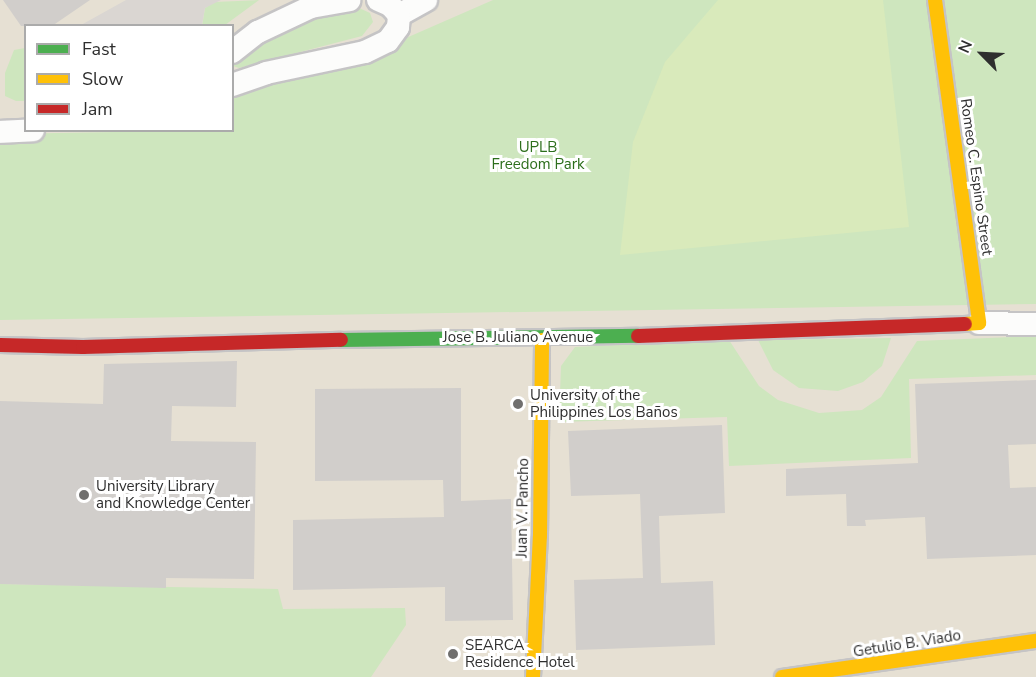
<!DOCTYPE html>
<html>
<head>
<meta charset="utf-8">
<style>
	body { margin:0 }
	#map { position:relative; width:1036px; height:677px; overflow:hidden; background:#ece8e4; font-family:"Nunito Sans",sans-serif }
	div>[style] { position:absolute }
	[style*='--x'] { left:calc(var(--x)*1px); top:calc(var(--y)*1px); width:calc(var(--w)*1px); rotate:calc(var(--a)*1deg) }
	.education>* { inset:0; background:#e6e0d3 }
	.green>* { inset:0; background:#cee6be }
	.pitch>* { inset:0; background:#d9eabb }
	.plaza>* { inset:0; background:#dad6d2 }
	.building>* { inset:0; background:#d1cecb }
	.roads { filter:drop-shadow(2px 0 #c5c4c5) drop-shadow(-2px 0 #c5c4c5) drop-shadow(0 2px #c5c4c5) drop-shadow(0 -2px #c5c4c5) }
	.street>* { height:22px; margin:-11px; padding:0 11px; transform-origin:11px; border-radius:11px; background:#fcfcfb }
	.fast>* { height:14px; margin:-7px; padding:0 7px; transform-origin:7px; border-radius:7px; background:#4caf50 }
	.slow>* { height:14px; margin:-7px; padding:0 7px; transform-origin:7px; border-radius:7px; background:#ffc107 }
	.jam>* { height:14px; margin:-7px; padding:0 7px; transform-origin:7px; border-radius:7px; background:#c62828 }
	.dots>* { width:16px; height:16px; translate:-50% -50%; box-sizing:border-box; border:3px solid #fff; border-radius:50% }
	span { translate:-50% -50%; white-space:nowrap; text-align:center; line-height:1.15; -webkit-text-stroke:6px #fff; paint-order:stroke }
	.park-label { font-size:15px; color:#2c6e1b }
	.street-label { font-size:15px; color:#2e2e2e }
	.poi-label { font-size:15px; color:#2e2e2e }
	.left { translate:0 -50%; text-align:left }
	.legend { position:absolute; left:24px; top:24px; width:210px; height:108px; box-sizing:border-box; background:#fff; border:2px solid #ababab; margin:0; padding:8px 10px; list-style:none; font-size:18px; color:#2e2e2e }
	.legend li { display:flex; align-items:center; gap:12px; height:30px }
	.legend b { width:30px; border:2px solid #ababab }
	.north { position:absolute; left:952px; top:24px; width:60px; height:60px; -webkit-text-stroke:4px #fff; paint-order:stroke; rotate:294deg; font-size:16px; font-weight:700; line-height:24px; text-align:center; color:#2e2e2e }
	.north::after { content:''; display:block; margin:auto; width:21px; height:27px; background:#2e2e2e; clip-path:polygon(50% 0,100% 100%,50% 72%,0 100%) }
</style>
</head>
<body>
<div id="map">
	<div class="education">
		<div style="clip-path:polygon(evenodd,0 0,1036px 0,1036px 677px,0 677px,0 0,26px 26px,232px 26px,232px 130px,26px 130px,26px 26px)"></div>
	</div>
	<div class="green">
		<div style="clip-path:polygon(259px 0,225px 25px,202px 26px,205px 8px,214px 2px)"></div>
		<div style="clip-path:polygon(493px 0,1036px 0,1036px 304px,0 320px,0 134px,232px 130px,233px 85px,374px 52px)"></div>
		<div style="clip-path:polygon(357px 7px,370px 13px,373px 22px,362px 36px,239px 68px,233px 66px,232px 60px,259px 41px,314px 18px)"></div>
		<div style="clip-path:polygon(25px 48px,25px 101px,16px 101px,5px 96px,5px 73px,14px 50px)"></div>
		<div style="clip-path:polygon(1036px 336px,1036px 375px,909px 379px,911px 458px,729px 466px,727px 417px,559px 422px,561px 366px,575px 347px,729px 340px,759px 386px,778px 400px,819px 413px,862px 410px,881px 397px,917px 341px)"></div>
		<div style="clip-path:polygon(891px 338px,882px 366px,863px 382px,838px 391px,799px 388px,773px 370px,758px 340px)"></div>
		<div style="clip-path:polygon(0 584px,278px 589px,283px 609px,405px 608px,406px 625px,371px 677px,0 677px)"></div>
	</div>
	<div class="pitch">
		<div style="clip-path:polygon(718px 0,883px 0,909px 227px,620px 255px,633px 142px,665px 62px)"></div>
	</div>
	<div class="plaza">
		<div style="clip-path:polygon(126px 0,221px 0,205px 8px,202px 25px,81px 25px)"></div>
	</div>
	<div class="building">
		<div style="clip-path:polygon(3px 0,90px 0,52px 26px,21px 26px)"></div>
		<div style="clip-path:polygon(237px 361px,236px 407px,172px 406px,171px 441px,256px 442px,254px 579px,166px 578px,166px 588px,0 584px,0 401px,103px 404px,104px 364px)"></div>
		<div style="clip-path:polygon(1036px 380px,1036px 444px,1008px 445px,1010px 488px,1036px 487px,1036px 555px,927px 559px,925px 517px,865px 520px,866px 526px,847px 526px,846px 494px,786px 496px,786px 469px,918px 463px,915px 384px)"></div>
		<div style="clip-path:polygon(461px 388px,461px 501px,511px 499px,513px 620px,445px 621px,445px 587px,293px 590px,293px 520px,444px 517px,443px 480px,315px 481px,315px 389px)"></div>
		<div style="clip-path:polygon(722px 425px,725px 513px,659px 516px,661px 583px,713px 581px,715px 645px,576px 650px,574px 580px,643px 578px,640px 494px,571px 496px,568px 431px)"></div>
	</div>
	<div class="roads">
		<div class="street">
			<div style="--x:399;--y:15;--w:31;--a:-29"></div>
			<div style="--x:232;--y:52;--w:33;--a:-38"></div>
			<div style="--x:258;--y:32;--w:59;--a:-25.3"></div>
			<div style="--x:311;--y:7;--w:39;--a:-10"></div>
			<div style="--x:232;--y:85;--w:36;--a:-19"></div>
			<div style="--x:266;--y:73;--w:101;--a:-12"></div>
			<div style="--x:365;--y:52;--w:25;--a:-26"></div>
			<div style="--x:388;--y:41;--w:17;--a:-54"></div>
			<div style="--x:398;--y:27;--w:12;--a:-85"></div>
			<div style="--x:399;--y:15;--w:13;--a:-132"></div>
			<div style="--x:390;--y:5;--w:13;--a:-157"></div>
			<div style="--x:0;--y:132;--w:33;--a:-3"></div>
			<div style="--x:979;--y:323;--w:57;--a:1"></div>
		</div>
		<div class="fast">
			<div style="--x:341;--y:340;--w:297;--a:-0.8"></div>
		</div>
		<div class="slow">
			<div style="--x:935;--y:0;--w:326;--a:82.2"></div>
			<div style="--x:979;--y:323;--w:14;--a:176"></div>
			<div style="--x:533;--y:677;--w:141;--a:-87.2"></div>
			<div style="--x:540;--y:536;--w:196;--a:-89.4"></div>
			<div style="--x:782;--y:677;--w:257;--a:-8.1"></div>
		</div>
		<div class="jam">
			<div style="--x:638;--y:336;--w:327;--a:-2.1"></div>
			<div style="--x:0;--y:345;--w:83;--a:1.4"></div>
			<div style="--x:83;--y:347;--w:258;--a:-1.6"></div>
		</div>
	</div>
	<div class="dots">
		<div style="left:518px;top:404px;background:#706f6e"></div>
		<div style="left:84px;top:495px;background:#706f6e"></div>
		<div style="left:453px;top:654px;background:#706f6e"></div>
	</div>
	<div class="park-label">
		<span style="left:538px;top:156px">UPLB<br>Freedom Park</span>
	</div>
	<div class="street-label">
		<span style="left:976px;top:177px;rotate:82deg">Romeo C. Espino Street</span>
		<span style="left:518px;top:338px">Jose B. Juliano Avenue</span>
		<span style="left:523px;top:508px;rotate:-89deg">Juan V. Pancho</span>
		<span style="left:907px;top:644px;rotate:-9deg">Getulio B. Viado</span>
	</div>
	<div class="poi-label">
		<span class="left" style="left:530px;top:404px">University of the<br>Philippines Los Baños</span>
		<span class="left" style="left:96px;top:495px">University Library<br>and Knowledge Center</span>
		<span class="left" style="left:465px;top:654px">SEARCA<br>Residence Hotel</span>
	</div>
	<ul class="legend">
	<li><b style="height:8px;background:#4caf50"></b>Fast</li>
	<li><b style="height:8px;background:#ffc107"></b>Slow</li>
	<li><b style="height:8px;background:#c62828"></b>Jam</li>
	</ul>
	<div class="north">N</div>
</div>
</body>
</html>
